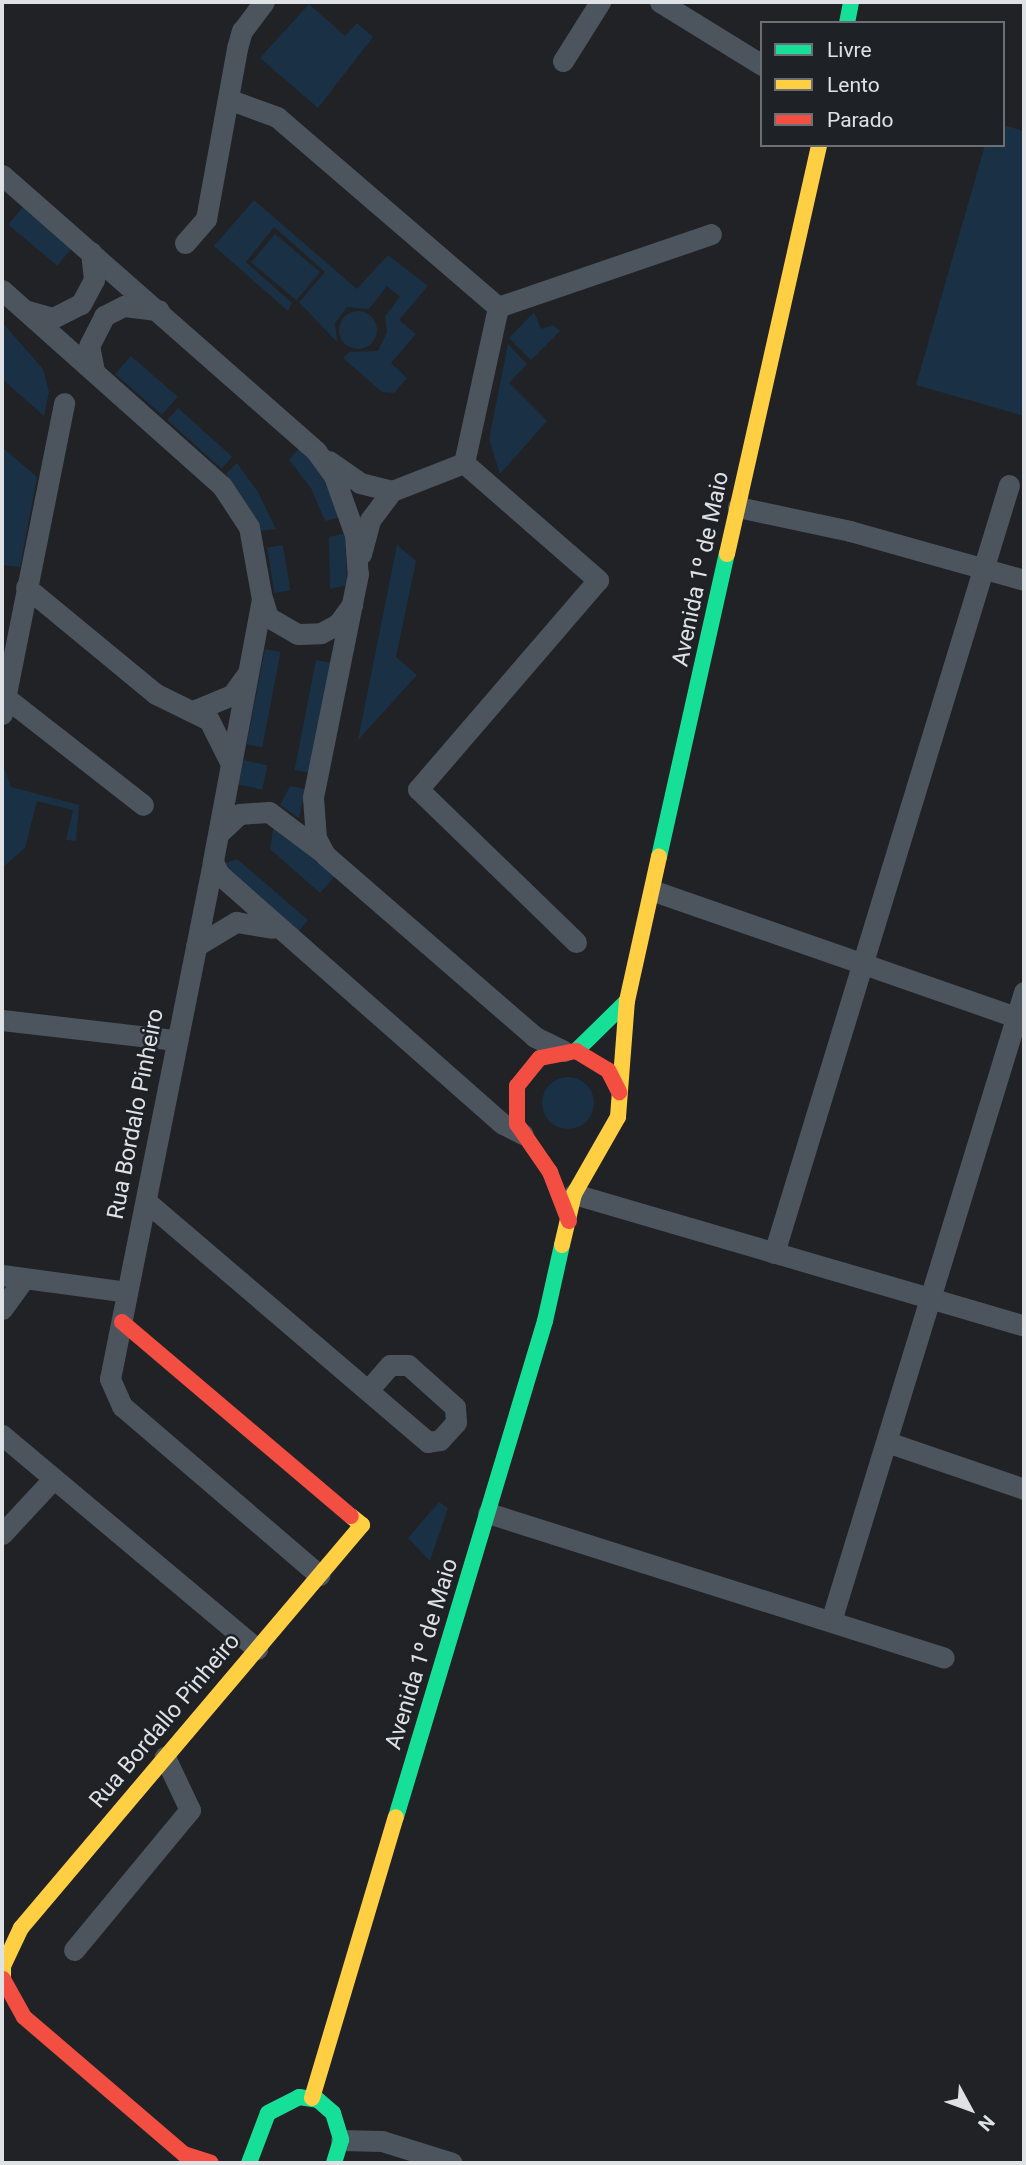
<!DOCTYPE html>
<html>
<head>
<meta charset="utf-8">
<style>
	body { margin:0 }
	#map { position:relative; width:1026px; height:2165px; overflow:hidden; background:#202225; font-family:Roboto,sans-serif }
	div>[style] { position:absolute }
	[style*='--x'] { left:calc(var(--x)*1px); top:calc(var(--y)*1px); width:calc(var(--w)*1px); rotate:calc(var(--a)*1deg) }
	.green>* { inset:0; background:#1a3044; transform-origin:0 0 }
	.round { border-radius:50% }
	.street>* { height:21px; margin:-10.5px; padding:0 10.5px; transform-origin:10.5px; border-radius:10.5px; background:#4c545e }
	.fast>* { height:16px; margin:-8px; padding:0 8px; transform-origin:8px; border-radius:8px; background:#16e098 }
	.slow>* { height:16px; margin:-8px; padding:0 8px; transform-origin:8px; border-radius:8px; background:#ffcf43 }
	.jam>* { height:16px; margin:-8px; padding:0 8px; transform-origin:8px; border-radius:8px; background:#f24e42 }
	span { translate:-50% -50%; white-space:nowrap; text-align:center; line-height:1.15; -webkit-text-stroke:5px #1e2227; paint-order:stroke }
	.street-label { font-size:23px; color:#dfe2e5 }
	.frame { position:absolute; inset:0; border:4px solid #dfe2e5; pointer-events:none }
	.legend { position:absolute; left:760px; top:21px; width:245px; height:126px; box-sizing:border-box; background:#1e2227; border:2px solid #6b6f73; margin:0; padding:9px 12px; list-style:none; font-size:21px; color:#dfe2e5 }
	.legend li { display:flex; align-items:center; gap:14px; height:35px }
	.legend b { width:35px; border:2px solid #6b6f73 }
	.north { position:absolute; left:935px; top:2074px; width:70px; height:70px; -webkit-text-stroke:5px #1e2227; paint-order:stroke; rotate:131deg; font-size:19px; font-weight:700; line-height:28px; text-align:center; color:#dfe2e5 }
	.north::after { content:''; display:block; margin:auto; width:24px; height:32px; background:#dfe2e5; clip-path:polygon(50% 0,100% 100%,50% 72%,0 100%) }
</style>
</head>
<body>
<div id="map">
	<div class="green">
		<div style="clip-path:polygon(309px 4px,345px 36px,357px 23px,373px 37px,318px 108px,260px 58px)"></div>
		<div style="clip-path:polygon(1003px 125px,1024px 131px,1024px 416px,916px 385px,985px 145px,1003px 145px)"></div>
		<div style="clip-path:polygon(254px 200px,357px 289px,388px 255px,428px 286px,399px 320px,416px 334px,391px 363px,407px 378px,394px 393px,382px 392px,343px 358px,349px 352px,378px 351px,387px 332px,385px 316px,400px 297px,387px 286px,369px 309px,347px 307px,335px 323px,337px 342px,299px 302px,325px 272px,274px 227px,246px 262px,292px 303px,288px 311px,214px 246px)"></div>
		<div style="left:23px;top:207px;width:64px;height:23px;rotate:40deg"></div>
		<div style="left:275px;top:234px;width:59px;height:37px;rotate:40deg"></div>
		<div class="round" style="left:339px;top:311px;width:38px;height:38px"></div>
		<div style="clip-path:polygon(534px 312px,541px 329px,553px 325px,560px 331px,531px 360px,509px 338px)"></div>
		<div style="clip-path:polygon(2px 322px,43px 369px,49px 392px,44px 416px,2px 379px)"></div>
		<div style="clip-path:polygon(508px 344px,527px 364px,509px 383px,547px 421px,500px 474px,489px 439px)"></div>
		<div style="left:131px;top:356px;width:62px;height:24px;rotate:41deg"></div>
		<div style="left:178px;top:408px;width:73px;height:16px;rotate:42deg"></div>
		<div style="clip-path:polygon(2px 447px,37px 477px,20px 567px,2px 565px)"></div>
		<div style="clip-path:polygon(300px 447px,323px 478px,341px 517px,325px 521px,311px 488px,289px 460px)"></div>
		<div style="clip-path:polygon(237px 463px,258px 492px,276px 529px,261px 531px,226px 474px)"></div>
		<div style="clip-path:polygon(345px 533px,347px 585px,330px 589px,329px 537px)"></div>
		<div style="left:283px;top:545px;width:46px;height:16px;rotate:81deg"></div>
		<div style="clip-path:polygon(397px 545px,416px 561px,396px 657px,417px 675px,358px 740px)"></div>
		<div style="left:265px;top:649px;width:16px;height:97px;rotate:11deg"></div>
		<div style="left:316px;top:660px;width:15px;height:112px;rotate:11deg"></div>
		<div style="left:243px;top:760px;width:25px;height:25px;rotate:12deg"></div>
		<div style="clip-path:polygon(2px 762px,11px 787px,79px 805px,76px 841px,66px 840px,73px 810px,37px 801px,25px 848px,2px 868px)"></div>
		<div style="clip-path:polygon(290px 786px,305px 789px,299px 818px,280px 805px)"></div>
		<div style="clip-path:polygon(274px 824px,335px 876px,320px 893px,270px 849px)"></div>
		<div style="clip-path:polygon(237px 859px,308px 920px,298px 932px,233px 876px,226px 863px)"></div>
		<div class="round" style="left:542px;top:1077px;width:52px;height:52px"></div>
		<div style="clip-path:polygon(439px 1502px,448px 1508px,430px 1561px,408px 1538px)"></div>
	</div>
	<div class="street">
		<div style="--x:660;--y:2;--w:120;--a:31.7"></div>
		<div style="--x:563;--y:61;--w:70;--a:-57.9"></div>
		<div style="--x:228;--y:99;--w:52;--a:20.2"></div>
		<div style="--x:277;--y:117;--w:291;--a:40.7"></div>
		<div style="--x:498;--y:307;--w:225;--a:-18.9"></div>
		<div style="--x:2;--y:175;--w:418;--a:41.3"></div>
		<div style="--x:316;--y:451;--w:31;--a:54"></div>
		<div style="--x:334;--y:476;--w:63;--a:70.4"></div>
		<div style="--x:355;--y:535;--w:39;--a:86"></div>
		<div style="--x:358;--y:574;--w:228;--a:101.4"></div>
		<div style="--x:313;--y:798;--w:40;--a:85.7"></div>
		<div style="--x:316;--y:838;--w:19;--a:62"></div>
		<div style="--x:325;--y:855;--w:278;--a:40.9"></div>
		<div style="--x:535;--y:1037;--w:32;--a:26"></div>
		<div style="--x:185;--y:243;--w:32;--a:-49"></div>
		<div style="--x:206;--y:219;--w:174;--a:-79.7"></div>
		<div style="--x:237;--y:48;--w:18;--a:-74"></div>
		<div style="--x:242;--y:31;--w:36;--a:-53"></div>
		<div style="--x:2;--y:290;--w:295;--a:41.7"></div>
		<div style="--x:222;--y:486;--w:49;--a:56.6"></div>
		<div style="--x:249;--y:527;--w:73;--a:79.8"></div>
		<div style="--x:262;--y:599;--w:268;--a:100.6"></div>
		<div style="--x:213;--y:862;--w:13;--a:63"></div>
		<div style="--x:219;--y:874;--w:378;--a:41.4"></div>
		<div style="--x:503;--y:1124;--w:22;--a:27"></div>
		<div style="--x:28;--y:311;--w:26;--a:16"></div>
		<div style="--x:53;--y:318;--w:31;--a:-27"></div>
		<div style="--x:81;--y:304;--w:27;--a:-62"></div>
		<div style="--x:94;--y:280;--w:28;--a:-96"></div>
		<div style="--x:94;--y:371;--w:25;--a:-101"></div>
		<div style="--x:89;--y:346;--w:34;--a:-63"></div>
		<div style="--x:104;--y:316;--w:22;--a:-27"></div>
		<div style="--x:124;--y:306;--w:35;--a:7"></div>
		<div style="--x:329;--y:461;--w:38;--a:35"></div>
		<div style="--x:360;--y:483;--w:33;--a:14"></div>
		<div style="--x:464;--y:463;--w:178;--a:41.1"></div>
		<div style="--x:598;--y:580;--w:276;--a:130.7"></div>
		<div style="--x:418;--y:789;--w:220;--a:44.1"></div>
		<div style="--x:738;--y:507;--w:115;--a:12.1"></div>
		<div style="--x:850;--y:531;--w:181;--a:15.7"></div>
		<div style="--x:361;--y:554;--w:35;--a:-75"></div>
		<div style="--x:370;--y:520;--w:36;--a:-53"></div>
		<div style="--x:392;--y:491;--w:77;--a:-21.3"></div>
		<div style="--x:464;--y:463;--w:160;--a:-77.7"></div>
		<div style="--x:26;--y:587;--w:168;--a:39.5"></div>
		<div style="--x:156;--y:694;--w:59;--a:26.1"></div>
		<div style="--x:209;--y:720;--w:49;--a:63.4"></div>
		<div style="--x:263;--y:601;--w:17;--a:73"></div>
		<div style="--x:268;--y:617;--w:34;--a:30"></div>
		<div style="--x:298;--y:634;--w:23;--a:-2"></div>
		<div style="--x:321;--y:633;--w:19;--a:-28"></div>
		<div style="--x:338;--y:624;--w:24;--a:-54"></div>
		<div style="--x:5;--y:697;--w:175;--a:38"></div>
		<div style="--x:193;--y:711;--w:42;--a:-22.3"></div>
		<div style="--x:232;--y:695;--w:26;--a:-54"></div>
		<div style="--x:2;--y:714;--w:317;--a:-78.7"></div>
		<div style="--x:220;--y:832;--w:26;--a:-43"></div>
		<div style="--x:239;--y:814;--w:30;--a:-4"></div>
		<div style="--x:269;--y:812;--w:65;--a:36.9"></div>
		<div style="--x:213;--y:862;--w:527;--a:101.27"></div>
		<div style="--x:110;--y:1379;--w:30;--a:66"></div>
		<div style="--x:122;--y:1406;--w:260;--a:40.6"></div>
		<div style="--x:654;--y:891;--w:392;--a:19.2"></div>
		<div style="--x:196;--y:946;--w:47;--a:-31"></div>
		<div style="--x:236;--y:922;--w:37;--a:9"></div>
		<div style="--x:2;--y:1020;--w:175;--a:6.6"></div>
		<div style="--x:574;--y:1194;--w:469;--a:16.3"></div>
		<div style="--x:148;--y:1203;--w:368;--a:40.5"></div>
		<div style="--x:428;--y:1442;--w:12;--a:-9"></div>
		<div style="--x:440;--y:1440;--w:24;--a:-48"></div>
		<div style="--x:456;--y:1422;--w:15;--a:-94"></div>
		<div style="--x:455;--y:1407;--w:63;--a:-138.2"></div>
		<div style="--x:408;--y:1365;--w:18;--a:180"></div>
		<div style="--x:390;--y:1365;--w:32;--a:131"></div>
		<div style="--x:774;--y:1253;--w:803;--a:-72.99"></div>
		<div style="--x:2;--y:1275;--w:126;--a:7.7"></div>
		<div style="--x:2;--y:1309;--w:37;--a:-54"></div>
		<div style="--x:2;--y:1435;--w:333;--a:40"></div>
		<div style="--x:887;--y:1442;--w:145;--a:18.9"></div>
		<div style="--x:488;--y:1513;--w:478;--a:17.6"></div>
		<div style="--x:2;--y:1534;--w:76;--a:-47.1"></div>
		<div style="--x:831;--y:1621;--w:658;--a:-72.94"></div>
		<div style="--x:74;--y:1950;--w:182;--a:-50.4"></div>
		<div style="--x:190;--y:1810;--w:59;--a:-115.3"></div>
		<div style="--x:341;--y:2140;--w:41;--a:1.4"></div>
		<div style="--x:382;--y:2141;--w:73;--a:17.4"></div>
	</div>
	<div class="fast">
		<div style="--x:847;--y:23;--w:21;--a:-79"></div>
		<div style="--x:659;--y:857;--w:311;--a:-77.4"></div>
		<div style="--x:576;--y:1051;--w:71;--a:-44.4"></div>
		<div style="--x:396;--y:1817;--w:518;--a:-73.28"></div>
		<div style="--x:545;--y:1321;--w:78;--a:-77.4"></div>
		<div style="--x:249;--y:2163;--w:53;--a:-69.2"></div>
		<div style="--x:268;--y:2113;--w:35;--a:-27"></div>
		<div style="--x:299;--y:2097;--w:19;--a:9"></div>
		<div style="--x:318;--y:2100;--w:20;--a:41"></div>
		<div style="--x:333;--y:2113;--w:28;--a:73"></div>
		<div style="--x:341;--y:2140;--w:24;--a:107"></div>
	</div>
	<div class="slow">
		<div style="--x:727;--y:554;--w:419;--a:-77.3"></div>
		<div style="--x:562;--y:1245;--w:52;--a:-76.8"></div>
		<div style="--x:574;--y:1194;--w:89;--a:-60.3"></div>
		<div style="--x:618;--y:1117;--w:116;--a:-85.6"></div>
		<div style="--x:627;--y:1001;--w:148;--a:-77.5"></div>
		<div style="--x:3;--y:1979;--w:13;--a:-90"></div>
		<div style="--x:3;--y:1966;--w:42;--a:-64.7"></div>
		<div style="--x:21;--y:1928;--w:528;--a:-49.76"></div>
		<div style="--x:362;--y:1525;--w:14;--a:-141"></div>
		<div style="--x:312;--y:2098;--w:293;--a:-73.4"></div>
	</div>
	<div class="jam">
		<div style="--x:569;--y:1221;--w:53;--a:-111.2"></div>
		<div style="--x:550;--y:1172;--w:58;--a:-124.5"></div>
		<div style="--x:517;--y:1124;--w:38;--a:-90"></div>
		<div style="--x:517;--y:1086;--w:36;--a:-51"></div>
		<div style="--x:540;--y:1058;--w:37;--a:-11"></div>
		<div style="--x:576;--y:1051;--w:37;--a:31"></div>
		<div style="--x:608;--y:1070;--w:25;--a:63"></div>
		<div style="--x:122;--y:1322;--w:300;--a:40.3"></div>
		<div style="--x:3;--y:1979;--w:43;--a:61.1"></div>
		<div style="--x:24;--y:2017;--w:211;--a:40.6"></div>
		<div style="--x:184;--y:2154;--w:28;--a:18"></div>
	</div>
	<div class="street-label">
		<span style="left:701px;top:569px;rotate:-78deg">Avenida 1º de Maio</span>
		<span style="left:136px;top:1114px;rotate:-79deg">Rua Bordalo Pinheiro</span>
		<span style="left:422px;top:1654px;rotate:-73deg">Avenida 1º de Maio</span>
		<span style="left:165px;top:1721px;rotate:-50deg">Rua Bordallo Pinheiro</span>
	</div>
	<div class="frame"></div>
	<ul class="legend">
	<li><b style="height:9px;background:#16e098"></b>Livre</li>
	<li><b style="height:9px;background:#ffcf43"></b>Lento</li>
	<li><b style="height:9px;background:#f24e42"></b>Parado</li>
	</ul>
	<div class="north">N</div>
</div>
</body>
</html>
